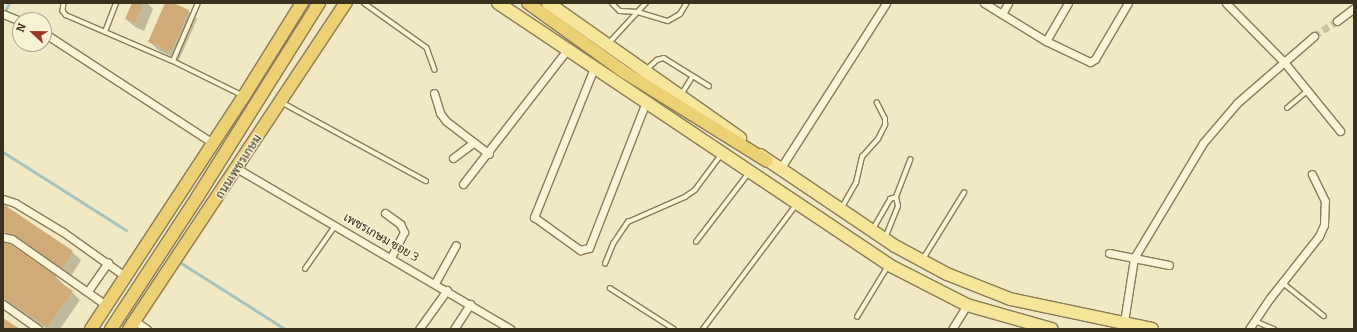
<!DOCTYPE html>
<html>
<head>
<meta charset="utf-8">
<style>
	body { margin:0 }
	#map { position:relative; width:1357px; height:332px; overflow:hidden; background:#f0e9c3; font-family:Bitter,Sarabun,serif }
	div>[style] { position:absolute }
	[style*='--x'] { left:calc(var(--x)*1px); top:calc(var(--y)*1px); width:calc(var(--w)*1px); rotate:calc(var(--a)*1deg) }
	.shadow>* { inset:0; background:#0003 }
	.stream>* { height:3px; margin:-1.5px; padding:0 1.5px; transform-origin:1.5px; border-radius:1.5px; background:#a5c3bf }
	.building>* { inset:0; background:#d0aa77 }
	.minor-tunnel>* { height:7px; margin-top:-3.5px; transform-origin:0; background:repeating-linear-gradient(90deg,#ccc4a2 0 7px,transparent 0 10.5px) }
	.roads { filter:drop-shadow(1px 0 #8b7b59) drop-shadow(-1px 0 #8b7b59) drop-shadow(0 1px #8b7b59) drop-shadow(0 -1px #8b7b59) }
	.service>* { height:3.5px; margin:-1.75px; padding:0 1.75px; transform-origin:1.75px; border-radius:1.75px; background:#faf5d7 }
	.minor>* { height:7px; margin:-3.5px; padding:0 3.5px; transform-origin:3.5px; border-radius:3.5px; background:#faf5d7 }
	.primary>* { height:12px; margin:-6px; padding:0 6px; transform-origin:6px; border-radius:6px; background:#f5e699 }
	.trunk>* { height:12px; margin:-6px; padding:0 6px; transform-origin:6px; border-radius:6px; background:#ecd074 }
	span { translate:-50% -50%; white-space:nowrap; text-align:center; line-height:1.15; -webkit-text-stroke:3px #f7f2d3; paint-order:stroke }
	.street-label { font-size:12px; color:#3a301e }
	.frame { position:absolute; inset:0; border:4px solid #3a301e; pointer-events:none }
	.north { position:absolute; left:12px; top:12px; width:40px; height:40px; box-sizing:border-box; background:#f7f2d3; border:1px solid #aba48b; border-radius:50%; rotate:292deg; font-size:11px; font-weight:700; line-height:16px; text-align:center; color:#3a301e }
	.north::after { content:''; display:block; margin:auto; width:14px; height:18px; background:#9d3726; clip-path:polygon(50% 0,100% 100%,50% 72%,0 100%) }
</style>
</head>
<body>
<div id="map">
	<div class="shadow">
		<div style="clip-path:polygon(133px 3px,147px 3px,153px 9px,144px 31px,135px 27px,126px 19px)"></div>
		<div style="clip-path:polygon(166px 3px,188px 11px,197px 19px,179px 60px,158px 50px,149px 41px)"></div>
		<div style="clip-path:polygon(3px 208px,72px 252px,81px 260px,71px 276px,3px 230px)"></div>
		<div style="clip-path:polygon(3px 243px,56px 277px,80px 300px,60px 329px,47px 329px,3px 299px)"></div>
	</div>
	<div class="stream">
		<div style="--x:4;--y:14;--w:12;--a:-66"></div>
		<div style="--x:3;--y:152;--w:146;--a:32.4"></div>
		<div style="--x:181;--y:263;--w:123;--a:32.4"></div>
	</div>
	<div class="building">
		<div style="clip-path:polygon(132px 3px,143px 3px,135px 23px,125px 19px)"></div>
		<div style="clip-path:polygon(165px 3px,173px 3px,189px 10px,171px 52px,148px 42px)"></div>
		<div style="clip-path:polygon(3px 204px,73px 251px,62px 268px,15px 235px,3px 232px)"></div>
		<div style="clip-path:polygon(3px 242px,10px 244px,56px 276px,55px 279px,73px 291px,47px 327px,3px 297px)"></div>
		<div style="clip-path:polygon(3px 318px,20px 329px,3px 329px)"></div>
	</div>
	<div class="minor-tunnel">
		<div style="--x:1314;--y:36;--w:27;--a:-33"></div>
	</div>
	<div class="roads">
		<div class="service">
			<div style="--x:64;--y:3;--w:8;--a:97"></div>
			<div style="--x:63;--y:11;--w:5;--a:53"></div>
			<div style="--x:66;--y:15;--w:116;--a:23.3"></div>
			<div style="--x:173;--y:61;--w:77;--a:26.2"></div>
			<div style="--x:364;--y:3;--w:77;--a:35.5"></div>
			<div style="--x:427;--y:48;--w:23;--a:70"></div>
			<div style="--x:612;--y:3;--w:11;--a:45"></div>
			<div style="--x:620;--y:11;--w:18;--a:3"></div>
			<div style="--x:638;--y:12;--w:31;--a:17"></div>
			<div style="--x:668;--y:21;--w:14;--a:-30"></div>
			<div style="--x:680;--y:14;--w:13;--a:-58"></div>
			<div style="--x:105;--y:32;--w:31;--a:-69"></div>
			<div style="--x:609;--y:43;--w:54;--a:-47.2"></div>
			<div style="--x:173;--y:61;--w:63;--a:-66.7"></div>
			<div style="--x:646;--y:70;--w:15;--a:-42"></div>
			<div style="--x:657;--y:60;--w:7;--a:-16"></div>
			<div style="--x:664;--y:58;--w:34;--a:32"></div>
			<div style="--x:681;--y:95;--w:22;--a:-58"></div>
			<div style="--x:693;--y:76;--w:19;--a:32"></div>
			<div style="--x:283;--y:103;--w:163;--a:28.6"></div>
			<div style="--x:1287;--y:108;--w:26;--a:-40"></div>
			<div style="--x:842;--y:207;--w:28;--a:-60"></div>
			<div style="--x:856;--y:183;--w:27;--a:-77"></div>
			<div style="--x:862;--y:157;--w:24;--a:-48"></div>
			<div style="--x:878;--y:139;--w:16;--a:-63"></div>
			<div style="--x:885;--y:125;--w:6;--a:-90"></div>
			<div style="--x:885;--y:119;--w:18;--a:-117"></div>
			<div style="--x:873;--y:229;--w:34;--a:-60"></div>
			<div style="--x:890;--y:199;--w:6;--a:-18"></div>
			<div style="--x:886;--y:236;--w:32;--a:-68"></div>
			<div style="--x:898;--y:206;--w:9;--a:-103"></div>
			<div style="--x:896;--y:197;--w:40;--a:-69"></div>
			<div style="--x:696;--y:242;--w:86;--a:-52.6"></div>
			<div style="--x:923;--y:259;--w:78;--a:-58.2"></div>
			<div style="--x:605;--y:264;--w:22;--a:-68"></div>
			<div style="--x:613;--y:244;--w:27;--a:-56"></div>
			<div style="--x:628;--y:222;--w:62;--a:-23.7"></div>
			<div style="--x:685;--y:197;--w:12;--a:-35"></div>
			<div style="--x:695;--y:190;--w:44;--a:-53.4"></div>
			<div style="--x:305;--y:269;--w:52;--a:-55.1"></div>
			<div style="--x:1282;--y:282;--w:54;--a:39"></div>
			<div style="--x:610;--y:288;--w:76;--a:32.6"></div>
			<div style="--x:857;--y:317;--w:60;--a:-58.7"></div>
			<div style="--x:1255;--y:321;--w:21;--a:23"></div>
			<div style="--x:703;--y:329;--w:155;--a:-53.1"></div>
		</div>
		<div class="minor">
			<div style="--x:984;--y:3;--w:73;--a:31.5"></div>
			<div style="--x:1046;--y:41;--w:44;--a:-59.9"></div>
			<div style="--x:1226;--y:3;--w:83;--a:45.5"></div>
			<div style="--x:1284;--y:62;--w:89;--a:50.9"></div>
			<div style="--x:3;--y:14;--w:18;--a:22"></div>
			<div style="--x:1002;--y:14;--w:13;--a:-61"></div>
			<div style="--x:1337;--y:21;--w:21;--a:-37"></div>
			<div style="--x:44;--y:33;--w:202;--a:33.1"></div>
			<div style="--x:1046;--y:41;--w:49;--a:25.5"></div>
			<div style="--x:1090;--y:62;--w:6;--a:-31"></div>
			<div style="--x:1095;--y:59;--w:65;--a:-59.5"></div>
			<div style="--x:594;--y:68;--w:161;--a:111.9"></div>
			<div style="--x:534;--y:217;--w:57;--a:35.7"></div>
			<div style="--x:580;--y:250;--w:9;--a:-13"></div>
			<div style="--x:589;--y:248;--w:157;--a:-68.7"></div>
			<div style="--x:434;--y:93;--w:21;--a:73"></div>
			<div style="--x:440;--y:113;--w:10;--a:53"></div>
			<div style="--x:446;--y:121;--w:54;--a:37.5"></div>
			<div style="--x:453;--y:158;--w:26;--a:-37"></div>
			<div style="--x:238;--y:169;--w:316;--a:30.4"></div>
			<div style="--x:780;--y:169;--w:197;--a:-57.4"></div>
			<div style="--x:463;--y:184;--w:170;--a:-52.2"></div>
			<div style="--x:3;--y:199;--w:13;--a:18"></div>
			<div style="--x:15;--y:203;--w:56;--a:31.1"></div>
			<div style="--x:63;--y:232;--w:76;--a:35.4"></div>
			<div style="--x:385;--y:213;--w:19;--a:36"></div>
			<div style="--x:400;--y:224;--w:9;--a:63"></div>
			<div style="--x:404;--y:232;--w:28;--a:117"></div>
			<div style="--x:3;--y:237;--w:9;--a:13"></div>
			<div style="--x:12;--y:239;--w:115;--a:35.1"></div>
			<div style="--x:1109;--y:253;--w:61;--a:11.3"></div>
			<div style="--x:435;--y:283;--w:43;--a:-61.1"></div>
			<div style="--x:88;--y:291;--w:35;--a:-55"></div>
			<div style="--x:3;--y:304;--w:43;--a:35.5"></div>
			<div style="--x:135;--y:321;--w:14;--a:34"></div>
			<div style="--x:1124;--y:322;--w:65;--a:-81.1"></div>
			<div style="--x:1134;--y:258;--w:134;--a:-59"></div>
			<div style="--x:1203;--y:143;--w:52;--a:-49.6"></div>
			<div style="--x:1237;--y:103;--w:102;--a:-41"></div>
			<div style="--x:419;--y:329;--w:48;--a:-54.3"></div>
			<div style="--x:454;--y:329;--w:30;--a:-57"></div>
			<div style="--x:952;--y:329;--w:28;--a:-58"></div>
			<div style="--x:1249;--y:329;--w:37;--a:-56"></div>
			<div style="--x:1270;--y:298;--w:79;--a:-51.7"></div>
			<div style="--x:1319;--y:236;--w:12;--a:-66"></div>
			<div style="--x:1324;--y:225;--w:24;--a:-88"></div>
			<div style="--x:1325;--y:201;--w:30;--a:-116"></div>
		</div>
		<div class="primary">
			<div style="--x:498;--y:3;--w:471;--a:33.8"></div>
			<div style="--x:889;--y:265;--w:88;--a:27.1"></div>
			<div style="--x:967;--y:305;--w:88;--a:15.8"></div>
			<div style="--x:548;--y:3;--w:235;--a:35.1"></div>
			<div style="--x:760;--y:155;--w:163;--a:34"></div>
			<div style="--x:895;--y:246;--w:59;--a:28.3"></div>
			<div style="--x:947;--y:274;--w:68;--a:21.6"></div>
			<div style="--x:1010;--y:299;--w:145;--a:11.9"></div>
		</div>
		<div class="trunk">
			<div style="--x:528;--y:3;--w:118;--a:35.7"></div>
			<div style="--x:624;--y:72;--w:168;--a:31.9"></div>
			<div style="--x:91;--y:329;--w:279;--a:-56.7"></div>
			<div style="--x:244;--y:96;--w:110;--a:-58.1"></div>
			<div style="--x:111;--y:329;--w:159;--a:-56.8"></div>
			<div style="--x:198;--y:196;--w:228;--a:-57.9"></div>
			<div style="--x:129;--y:329;--w:392;--a:-56.4"></div>
		</div>
	</div>
	<div class="street-label">
		<span style="left:239px;top:167px;rotate:-57deg">ถนนเพชรเกษม</span>
		<span style="left:381px;top:238px;rotate:30deg">เพชรเกษม ซอย 3</span>
	</div>
	<div class="frame"></div>
	<div class="north">N</div>
</div>
</body>
</html>
